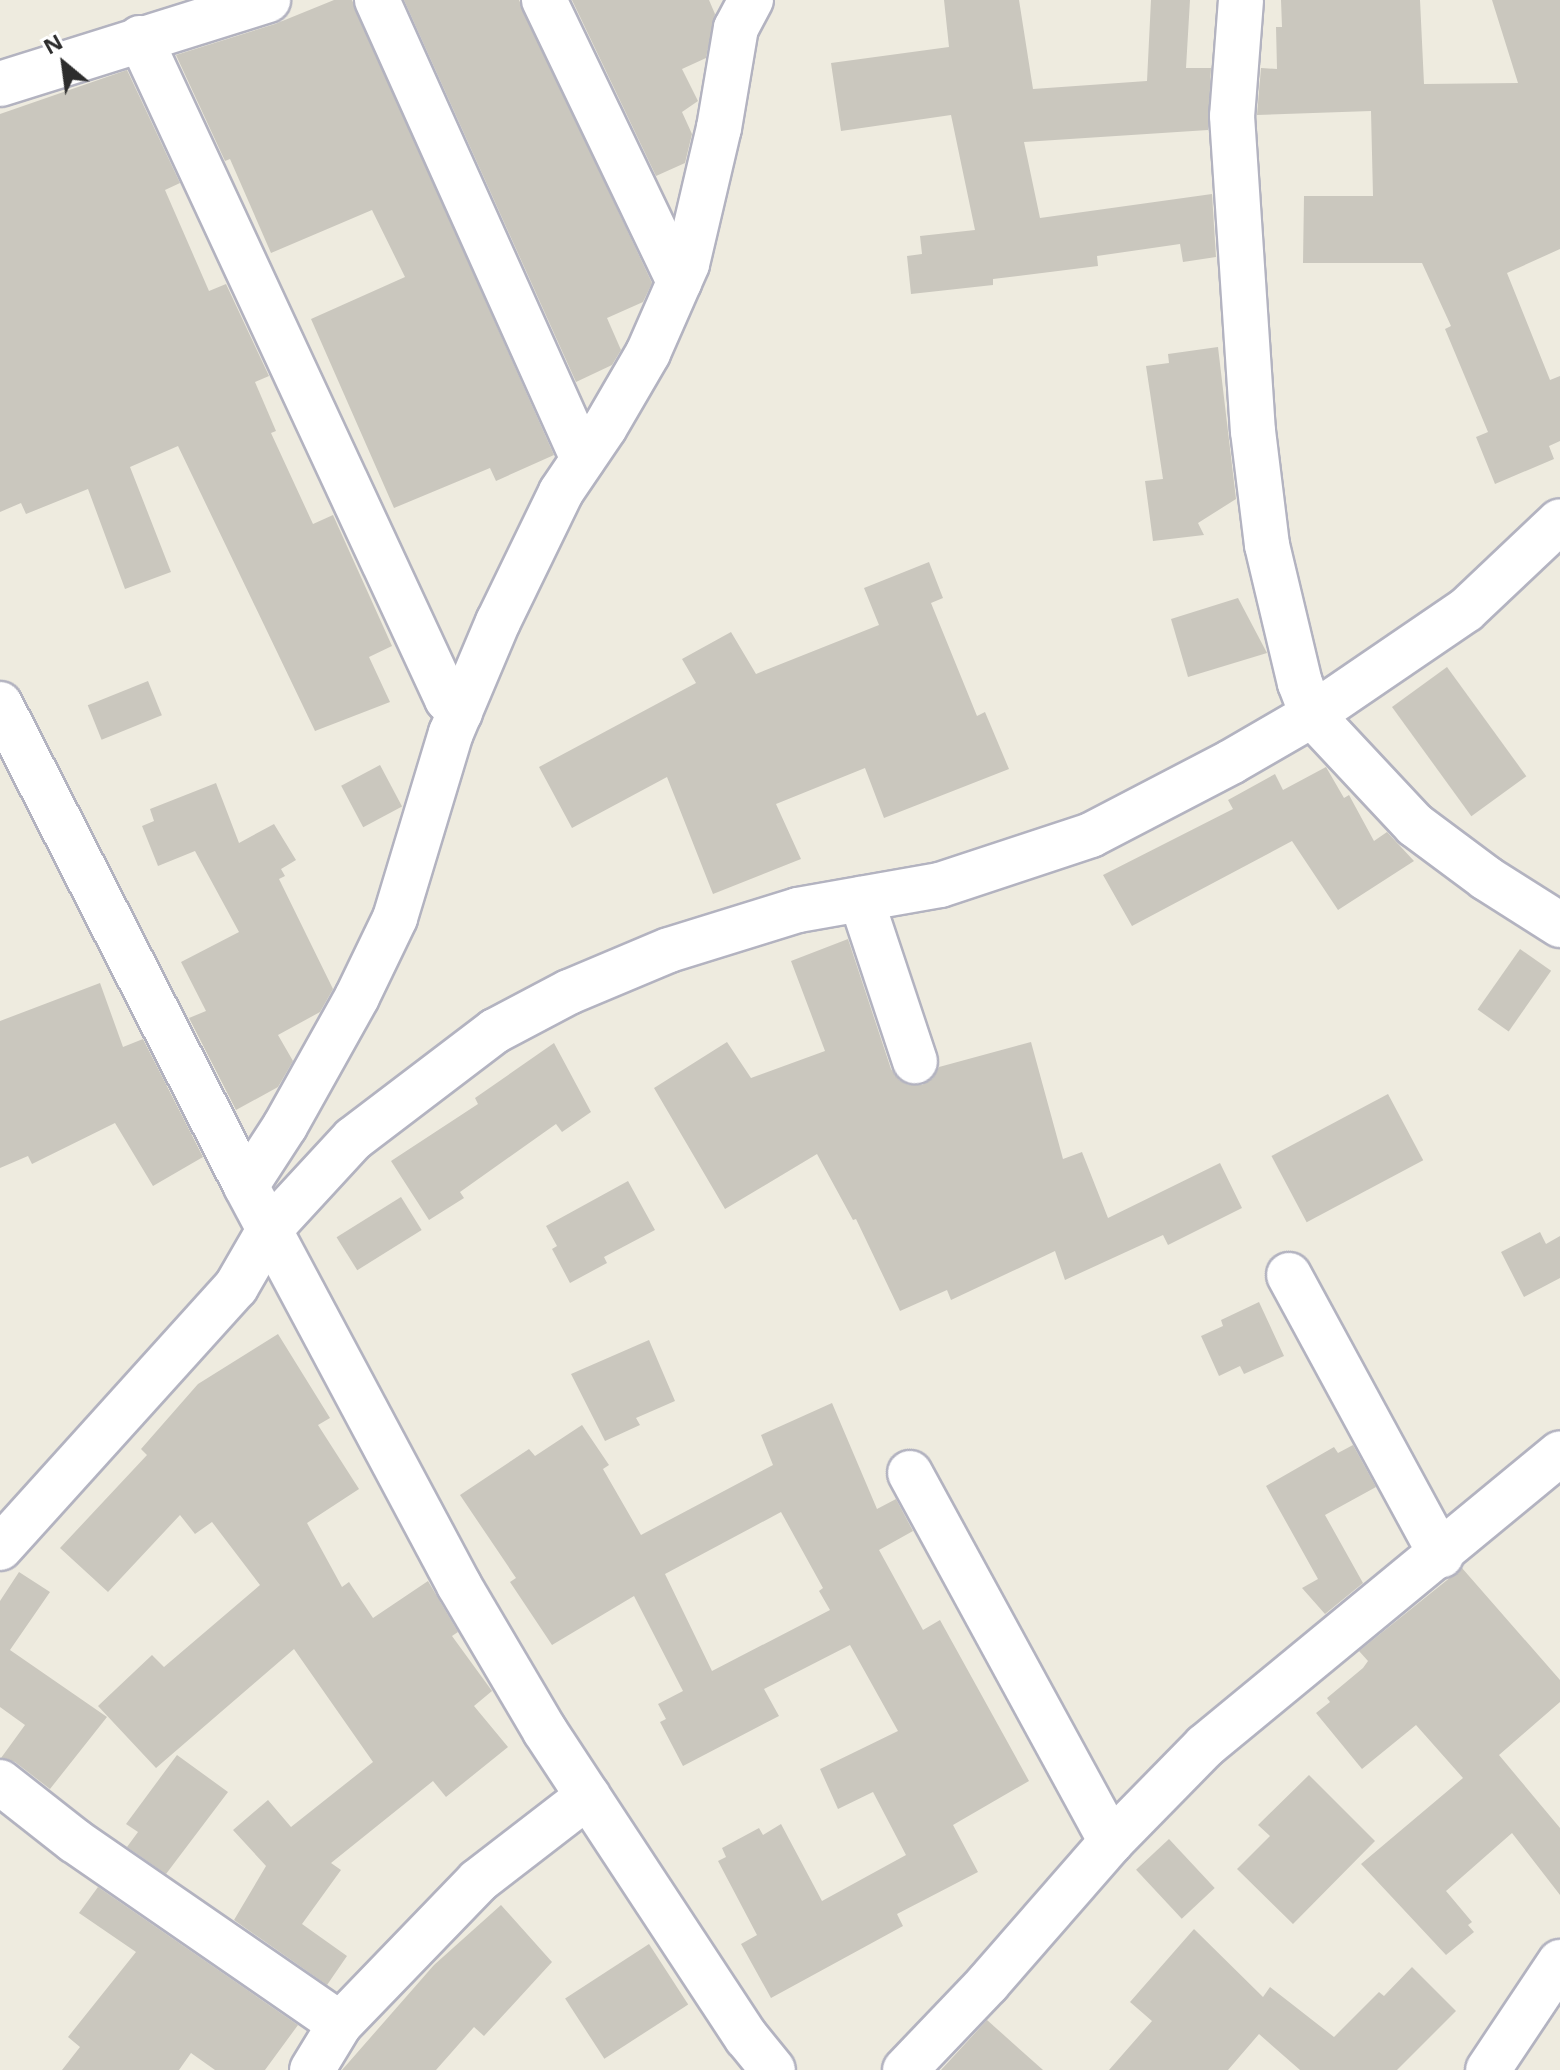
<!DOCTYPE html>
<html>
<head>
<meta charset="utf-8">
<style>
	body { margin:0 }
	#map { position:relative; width:1560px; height:2070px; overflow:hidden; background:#eeebdf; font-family:"Noto Sans",sans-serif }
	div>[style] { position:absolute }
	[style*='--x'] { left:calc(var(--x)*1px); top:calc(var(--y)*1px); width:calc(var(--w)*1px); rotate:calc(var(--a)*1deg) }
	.building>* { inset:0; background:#cac7be; transform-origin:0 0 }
	.roads { filter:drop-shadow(2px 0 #b3b3c0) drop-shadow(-2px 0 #b3b3c0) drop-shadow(0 2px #b3b3c0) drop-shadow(0 -2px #b3b3c0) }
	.street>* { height:44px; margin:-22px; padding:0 22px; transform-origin:22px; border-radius:22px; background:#fff }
	.secondary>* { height:44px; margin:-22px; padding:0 22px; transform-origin:22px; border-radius:22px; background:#fff }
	span { translate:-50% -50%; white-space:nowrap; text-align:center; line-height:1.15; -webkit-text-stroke:8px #fff; paint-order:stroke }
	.north { position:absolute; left:24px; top:24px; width:80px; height:80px; -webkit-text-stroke:6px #fff; paint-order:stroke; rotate:331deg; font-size:22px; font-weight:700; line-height:32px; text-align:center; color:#2d2d2d }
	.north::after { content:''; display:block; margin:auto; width:28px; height:36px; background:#2d2d2d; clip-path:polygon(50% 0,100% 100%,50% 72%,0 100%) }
</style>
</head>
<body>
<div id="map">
	<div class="building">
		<div style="clip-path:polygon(334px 0,352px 0,554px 455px,496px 481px,490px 468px,394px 508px,311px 319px,405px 277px,372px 210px,271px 253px,230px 159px,225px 161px,176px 55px,275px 24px)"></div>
		<div style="clip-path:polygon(404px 0,519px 0,652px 283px,643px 302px,607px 318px,621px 350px,612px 365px,576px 382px)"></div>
		<div style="clip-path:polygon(572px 0,709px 0,715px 14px,706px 58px,682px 69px,698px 101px,682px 112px,692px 134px,685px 163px,656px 176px)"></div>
		<div style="clip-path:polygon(944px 0,1019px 0,1033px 89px,1147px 81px,1151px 0,1190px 0,1186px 68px,1211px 68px,1208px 130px,1024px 142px,1040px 218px,1212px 194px,1216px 257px,1183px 262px,1180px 244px,1097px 256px,1098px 266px,993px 279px,993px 285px,911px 294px,907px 256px,922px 254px,920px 236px,975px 230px,951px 115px,841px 131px,831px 63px,949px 47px)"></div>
		<div style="clip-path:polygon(1281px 0,1420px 0,1424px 84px,1518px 83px,1492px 0,1560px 0,1560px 249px,1507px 273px,1550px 380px,1560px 376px,1560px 441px,1549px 446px,1554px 459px,1495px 484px,1476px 437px,1488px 432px,1445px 329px,1451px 326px,1422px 263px,1303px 263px,1304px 196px,1373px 196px,1371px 111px,1257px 115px,1261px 68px,1277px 69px,1276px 27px,1282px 27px)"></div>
		<div style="clip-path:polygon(127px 70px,180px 183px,165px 190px,209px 291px,226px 284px,269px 376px,255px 382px,276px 431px,271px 433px,313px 524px,333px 515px,392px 646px,369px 657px,390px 702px,315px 731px,178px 446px,130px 467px,171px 572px,125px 589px,88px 489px,26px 514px,21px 503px,0 512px,0 114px)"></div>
		<div style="clip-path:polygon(1218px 347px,1236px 499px,1198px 523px,1204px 535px,1153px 541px,1145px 481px,1163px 479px,1146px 366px,1169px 363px,1168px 354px)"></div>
		<div style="clip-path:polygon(929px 562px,943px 598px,931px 603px,977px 716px,985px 712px,1009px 769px,884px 818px,865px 768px,776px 804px,801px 859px,713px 894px,667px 777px,572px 828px,539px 767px,696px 683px,682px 659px,731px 632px,756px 674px,879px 625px,864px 588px)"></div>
		<div style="clip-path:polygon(1238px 598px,1267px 653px,1188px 677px,1171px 619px)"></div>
		<div style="left:1447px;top:667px;width:135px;height:68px;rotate:54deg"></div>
		<div style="left:148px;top:681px;width:37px;height:65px;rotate:68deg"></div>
		<div style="left:380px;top:765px;width:47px;height:44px;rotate:62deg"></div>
		<div style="clip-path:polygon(1326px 767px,1344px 798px,1349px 795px,1374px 841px,1387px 832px,1414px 861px,1338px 910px,1292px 841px,1132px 926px,1103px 875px,1233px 809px,1228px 800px,1275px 774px,1283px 790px)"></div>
		<div style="clip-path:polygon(216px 783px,239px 843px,274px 824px,296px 860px,281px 869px,285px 876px,279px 879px,333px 989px,320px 1012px,278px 1035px,293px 1061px,278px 1087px,236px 1110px,189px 1018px,206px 1011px,181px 962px,239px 932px,195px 851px,158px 866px,142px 826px,154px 821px,150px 809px)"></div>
		<div style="clip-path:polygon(848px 939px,891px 1069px,899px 1080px,909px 1085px,922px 1085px,933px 1078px,939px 1067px,1031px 1042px,1063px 1159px,1082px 1152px,1108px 1218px,1220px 1163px,1242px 1208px,1168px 1245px,1163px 1235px,1065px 1280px,1055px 1251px,951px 1300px,947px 1290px,900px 1311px,856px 1219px,853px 1220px,817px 1154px,725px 1209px,654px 1088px,727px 1042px,751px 1078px,825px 1051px,791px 961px)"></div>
		<div style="left:1520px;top:949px;width:38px;height:74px;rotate:35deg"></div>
		<div style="clip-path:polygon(100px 983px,123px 1047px,143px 1039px,203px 1157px,153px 1186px,115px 1123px,32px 1164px,28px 1156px,0 1168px,0 1021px)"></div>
		<div style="clip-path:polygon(554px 1043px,591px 1112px,562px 1132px,556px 1124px,460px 1192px,464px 1198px,429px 1220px,391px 1161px,478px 1104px,475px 1098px)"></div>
		<div style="left:1388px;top:1094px;width:75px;height:132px;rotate:62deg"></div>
		<div style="clip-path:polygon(628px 1181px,655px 1230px,604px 1257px,607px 1263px,570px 1283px,552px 1249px,557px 1246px,546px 1226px)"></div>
		<div style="left:401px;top:1197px;width:39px;height:76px;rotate:58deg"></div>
		<div style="clip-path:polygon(1540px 1232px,1546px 1244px,1560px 1236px,1560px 1278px,1524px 1297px,1501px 1252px)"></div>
		<div style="clip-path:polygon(1259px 1302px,1284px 1356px,1244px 1374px,1240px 1366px,1219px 1376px,1201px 1336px,1223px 1326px,1221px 1320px)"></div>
		<div style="clip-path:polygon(278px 1334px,330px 1418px,318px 1425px,359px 1489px,307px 1523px,342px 1587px,349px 1582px,373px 1618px,428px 1581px,458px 1632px,452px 1636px,492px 1691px,474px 1706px,508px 1747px,446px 1797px,433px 1781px,331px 1863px,341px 1870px,302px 1924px,347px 1956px,327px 1985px,234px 1920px,266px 1866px,233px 1830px,268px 1800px,291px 1827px,373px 1762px,294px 1649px,156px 1768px,98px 1706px,152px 1655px,164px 1667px,260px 1585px,212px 1522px,195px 1534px,180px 1515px,108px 1592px,60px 1548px,147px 1455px,141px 1449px,198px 1384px)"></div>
		<div style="clip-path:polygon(649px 1340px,675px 1401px,636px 1418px,640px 1425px,605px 1441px,571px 1374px)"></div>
		<div style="clip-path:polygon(evenodd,832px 1403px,877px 1509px,896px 1499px,913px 1531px,879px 1550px,923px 1630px,940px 1620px,1029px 1781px,953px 1825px,978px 1872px,897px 1914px,903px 1926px,771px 1998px,741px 1944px,757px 1935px,718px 1861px,726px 1857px,722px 1848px,759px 1828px,763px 1835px,781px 1824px,822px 1901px,906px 1855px,873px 1792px,838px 1809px,820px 1769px,898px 1731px,850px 1645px,764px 1689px,779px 1716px,683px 1766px,660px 1722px,666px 1719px,658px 1704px,683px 1691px,634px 1596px,552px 1645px,510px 1582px,516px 1578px,460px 1495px,529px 1449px,535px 1456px,582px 1425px,609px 1465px,603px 1469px,641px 1535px,773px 1465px,761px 1435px,832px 1403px,781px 1512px,823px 1588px,819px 1591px,830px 1610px,712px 1671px,665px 1574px,781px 1512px)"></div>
		<div style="clip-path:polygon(1353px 1445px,1376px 1487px,1325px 1515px,1363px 1583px,1325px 1614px,1302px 1588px,1318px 1579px,1266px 1486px,1334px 1447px,1338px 1453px)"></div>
		<div style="clip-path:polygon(1462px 1568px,1560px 1680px,1560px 1702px,1499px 1755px,1560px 1828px,1560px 1895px,1512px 1833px,1446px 1891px,1472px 1922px,1468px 1925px,1474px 1932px,1446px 1955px,1361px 1864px,1463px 1778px,1416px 1725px,1362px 1769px,1316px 1713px,1330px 1702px,1327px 1698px,1363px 1668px,1368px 1661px,1359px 1651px)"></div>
		<div style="clip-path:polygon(19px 1572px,50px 1592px,10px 1650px,107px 1717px,50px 1789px,15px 1762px,1px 1758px,25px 1725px,0 1707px,0 1601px)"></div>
		<div style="clip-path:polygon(177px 1755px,228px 1792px,166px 1874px,127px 1847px,138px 1832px,126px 1824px)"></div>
		<div style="clip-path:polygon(1309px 1775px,1375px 1841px,1293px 1924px,1237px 1869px,1270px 1836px,1258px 1825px)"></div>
		<div style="left:1169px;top:1839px;width:67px;height:45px;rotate:47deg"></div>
		<div style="clip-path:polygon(98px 1887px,298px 2025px,265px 2070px,215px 2070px,191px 2053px,179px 2070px,62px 2070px,80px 2047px,68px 2037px,136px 1952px,79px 1913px)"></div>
		<div style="clip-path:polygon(501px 1905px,552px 1962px,484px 2036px,474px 2027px,436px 2070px,342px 2070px,434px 1965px)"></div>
		<div style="clip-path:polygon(1194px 1929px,1263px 1997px,1270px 1987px,1334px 2037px,1379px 1992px,1384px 1996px,1412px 1967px,1456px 2011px,1397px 2070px,1300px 2070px,1259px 2034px,1228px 2070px,1109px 2070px,1152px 2021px,1130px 2002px)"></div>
		<div style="left:649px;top:1944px;width:72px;height:100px;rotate:57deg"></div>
		<div style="clip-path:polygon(987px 2020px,1043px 2070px,941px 2070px)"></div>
	</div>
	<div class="roads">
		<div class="street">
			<div style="--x:377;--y:0;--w:503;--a:65.83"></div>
			<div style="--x:544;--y:0;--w:313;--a:64.4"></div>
			<div style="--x:1241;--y:0;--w:116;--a:94.4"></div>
			<div style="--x:1232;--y:116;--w:316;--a:86.2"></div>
			<div style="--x:1253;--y:431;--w:115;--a:83"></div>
			<div style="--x:1267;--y:545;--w:142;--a:76.6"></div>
			<div style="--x:1300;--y:683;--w:34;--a:69"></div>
			<div style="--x:1312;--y:715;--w:151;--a:46.9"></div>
			<div style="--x:1415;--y:825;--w:89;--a:36.7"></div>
			<div style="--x:1486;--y:878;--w:88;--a:32.4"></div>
			<div style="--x:140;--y:38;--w:729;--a:65.09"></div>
			<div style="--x:447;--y:699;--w:19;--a:47"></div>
			<div style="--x:0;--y:84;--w:281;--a:-17.4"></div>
			<div style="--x:861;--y:899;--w:171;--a:71.6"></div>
			<div style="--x:246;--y:1186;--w:72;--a:-57"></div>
			<div style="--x:285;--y:1126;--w:148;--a:-60.8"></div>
			<div style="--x:357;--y:997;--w:88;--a:-64.3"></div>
			<div style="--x:395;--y:918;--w:193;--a:-73.2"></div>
			<div style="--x:451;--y:733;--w:121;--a:-67.1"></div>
			<div style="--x:498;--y:622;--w:144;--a:-64.1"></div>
			<div style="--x:561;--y:492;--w:78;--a:-55.9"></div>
			<div style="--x:605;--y:427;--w:86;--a:-59.8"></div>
			<div style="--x:648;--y:353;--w:97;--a:-66.3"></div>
			<div style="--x:687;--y:264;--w:140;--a:-76.8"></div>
			<div style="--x:719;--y:128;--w:101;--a:-80.4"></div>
			<div style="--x:736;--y:28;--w:32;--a:-62"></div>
			<div style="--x:1289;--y:1275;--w:319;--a:61.5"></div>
			<div style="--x:910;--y:1473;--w:420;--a:61.4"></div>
			<div style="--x:0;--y:1548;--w:352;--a:-47.9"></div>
			<div style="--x:236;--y:1287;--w:66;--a:-59.9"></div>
			<div style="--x:269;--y:1230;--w:124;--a:-47.3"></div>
			<div style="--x:353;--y:1139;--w:178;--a:-37.3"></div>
			<div style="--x:495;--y:1031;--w:84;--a:-27.8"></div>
			<div style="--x:569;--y:992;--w:108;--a:-22.8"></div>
			<div style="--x:669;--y:950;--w:135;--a:-17.2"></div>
			<div style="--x:798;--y:910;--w:144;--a:-10"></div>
			<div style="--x:940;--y:885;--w:159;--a:-18.3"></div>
			<div style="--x:1091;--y:835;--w:158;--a:-27.5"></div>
			<div style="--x:1231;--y:762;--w:94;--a:-30.1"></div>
			<div style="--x:1312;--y:715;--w:186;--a:-34.3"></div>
			<div style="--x:1466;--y:610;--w:129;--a:-43.4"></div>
			<div style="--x:0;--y:1782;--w:95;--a:38.2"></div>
			<div style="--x:75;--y:1841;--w:322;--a:34.6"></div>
			<div style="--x:312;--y:2070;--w:54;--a:-58.7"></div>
			<div style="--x:340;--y:2024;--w:199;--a:-46"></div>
			<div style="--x:478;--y:1881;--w:139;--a:-37.7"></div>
			<div style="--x:905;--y:2070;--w:120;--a:-46.3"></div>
			<div style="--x:988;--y:1983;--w:187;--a:-48.9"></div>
			<div style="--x:1111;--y:1842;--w:134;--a:-45.6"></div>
			<div style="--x:1205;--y:1746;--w:460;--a:-39.5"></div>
			<div style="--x:1488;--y:2070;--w:130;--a:-56.3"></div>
		</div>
		<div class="secondary">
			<div style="--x:0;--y:704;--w:541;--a:62.96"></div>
			<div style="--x:246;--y:1186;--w:452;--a:61.9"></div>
			<div style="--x:459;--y:1585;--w:169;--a:59.5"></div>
			<div style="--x:545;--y:1731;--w:367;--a:56.7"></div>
			<div style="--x:747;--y:2038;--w:41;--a:50.9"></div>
		</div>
	</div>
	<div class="north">N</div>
</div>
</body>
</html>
